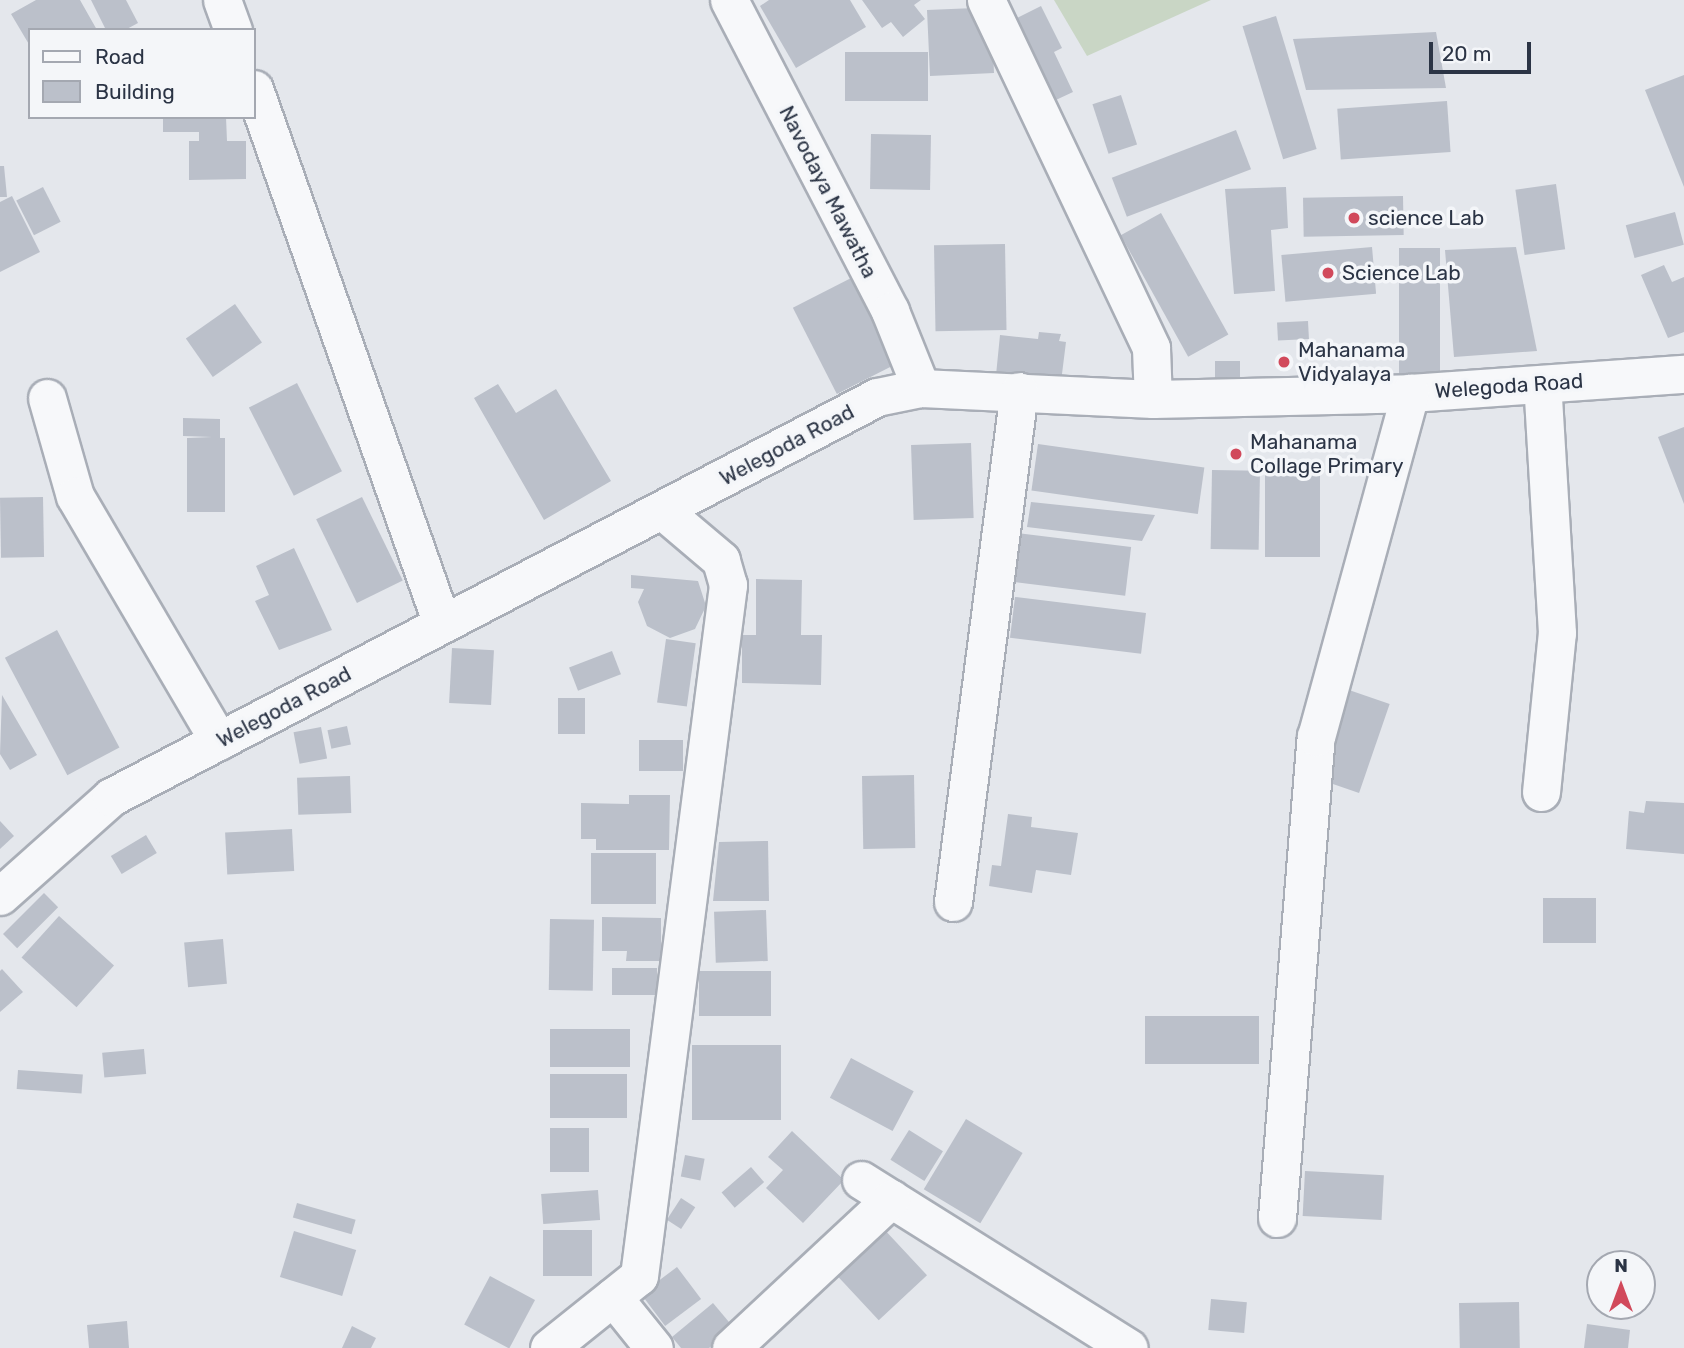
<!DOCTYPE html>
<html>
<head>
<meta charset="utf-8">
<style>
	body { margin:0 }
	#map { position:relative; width:1684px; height:1348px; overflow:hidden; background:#e4e7ec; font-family:Rubik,sans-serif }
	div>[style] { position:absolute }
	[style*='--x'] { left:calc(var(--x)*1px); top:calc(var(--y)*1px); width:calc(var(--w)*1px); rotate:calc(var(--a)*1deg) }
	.green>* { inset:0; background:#c9d6c5 }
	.building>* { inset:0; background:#bbc0ca; transform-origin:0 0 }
	.roads { filter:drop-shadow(2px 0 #a9aeb7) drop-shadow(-2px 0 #a9aeb7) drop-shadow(0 2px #a9aeb7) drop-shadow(0 -2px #a9aeb7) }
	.minor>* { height:37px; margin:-18.5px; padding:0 18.5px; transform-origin:18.5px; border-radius:18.5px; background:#f7f8fa }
	.dots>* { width:19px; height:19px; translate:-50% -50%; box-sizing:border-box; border:4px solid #f4f6f9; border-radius:50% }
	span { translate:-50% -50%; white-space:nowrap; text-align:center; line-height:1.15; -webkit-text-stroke:7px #f4f6f9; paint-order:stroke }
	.street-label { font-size:21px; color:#2b3445 }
	.poi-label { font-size:21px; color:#2b3445 }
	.left { translate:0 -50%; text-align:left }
	.legend { position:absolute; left:28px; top:28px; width:228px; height:91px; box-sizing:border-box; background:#f4f6f9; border:2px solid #a4a8b1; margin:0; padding:9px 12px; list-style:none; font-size:21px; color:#2b3445 }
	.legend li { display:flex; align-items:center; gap:14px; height:35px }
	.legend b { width:35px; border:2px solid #a4a8b1 }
	.north { position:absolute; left:1586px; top:1250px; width:70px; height:70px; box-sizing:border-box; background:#f4f6f9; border:2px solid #a4a8b1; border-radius:50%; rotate:0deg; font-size:19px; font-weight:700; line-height:28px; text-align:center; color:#2b3445 }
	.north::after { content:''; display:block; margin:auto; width:24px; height:32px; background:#d1495b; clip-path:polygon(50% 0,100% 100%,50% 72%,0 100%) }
	.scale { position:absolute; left:1429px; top:42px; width:102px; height:32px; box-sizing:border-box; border:4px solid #2b3445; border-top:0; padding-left:9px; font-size:21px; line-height:24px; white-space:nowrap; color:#2b3445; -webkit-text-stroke:5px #f4f6f9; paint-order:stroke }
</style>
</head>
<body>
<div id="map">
	<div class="green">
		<div style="clip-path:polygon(1054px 0,1211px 0,1087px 56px)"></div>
	</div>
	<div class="building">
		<div style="clip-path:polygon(36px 0,80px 0,97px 30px,30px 30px,30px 46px,11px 14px)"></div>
		<div style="clip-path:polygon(91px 0,126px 0,138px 23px,125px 30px,106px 30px)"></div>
		<div style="clip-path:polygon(769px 0,850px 0,866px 27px,796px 68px,760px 6px)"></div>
		<div style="clip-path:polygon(862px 0,921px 0,914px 5px,925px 19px,903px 37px,891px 22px,882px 28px)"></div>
		<div style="clip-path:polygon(1041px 6px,1062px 48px,1054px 52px,1073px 92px,1043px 106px,1005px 24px)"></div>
		<div style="clip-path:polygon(975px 8px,976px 27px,992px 26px,994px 73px,930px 76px,927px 10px)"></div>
		<div style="left:1276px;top:16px;width:139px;height:35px;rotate:73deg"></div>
		<div style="clip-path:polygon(1436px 32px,1446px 88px,1306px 90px,1293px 39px)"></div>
		<div style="left:845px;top:52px;width:83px;height:49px"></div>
		<div style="clip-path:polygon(1684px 75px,1684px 187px,1645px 90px)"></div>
		<div style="left:1121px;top:95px;width:52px;height:30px;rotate:72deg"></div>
		<div style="left:1447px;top:101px;width:51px;height:110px;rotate:86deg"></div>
		<div style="clip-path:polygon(163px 117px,226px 117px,227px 141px,246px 141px,246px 179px,189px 180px,189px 141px,199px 141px,199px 132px,163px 132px)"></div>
		<div style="left:1236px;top:130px;width:42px;height:133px;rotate:69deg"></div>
		<div style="left:871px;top:134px;width:60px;height:55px;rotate:1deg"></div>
		<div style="clip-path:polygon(0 166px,4px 166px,7px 197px,0 197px)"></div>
		<div style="left:1556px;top:184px;width:66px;height:41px;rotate:82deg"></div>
		<div style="left:43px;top:187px;width:39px;height:30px;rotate:63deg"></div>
		<div style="clip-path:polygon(1286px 187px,1288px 228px,1271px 230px,1275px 291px,1234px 294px,1225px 189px)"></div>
		<div style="clip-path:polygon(12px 196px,40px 252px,0 272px,0 202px)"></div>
		<div style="left:1403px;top:196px;width:39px;height:100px;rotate:89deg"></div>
		<div style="left:1675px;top:212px;width:34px;height:51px;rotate:75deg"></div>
		<div style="left:1161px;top:213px;width:139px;height:46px;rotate:61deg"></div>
		<div style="left:1005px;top:244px;width:86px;height:71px;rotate:89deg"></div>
		<div style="left:1372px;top:247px;width:47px;height:91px;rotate:85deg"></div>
		<div style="clip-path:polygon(1516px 247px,1537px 351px,1454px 357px,1445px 250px)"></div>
		<div style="left:1440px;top:248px;width:130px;height:41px;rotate:90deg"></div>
		<div style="clip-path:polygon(1664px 265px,1672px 282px,1684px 277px,1684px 332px,1668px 338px,1641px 275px)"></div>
		<div style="left:857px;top:275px;width:97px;height:72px;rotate:63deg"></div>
		<div style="left:235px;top:304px;width:47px;height:60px;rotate:55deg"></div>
		<div style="left:1308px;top:321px;width:18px;height:31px;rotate:87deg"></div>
		<div style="clip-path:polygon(1039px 332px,1061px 334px,1059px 341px,1066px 342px,1061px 382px,996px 375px,1000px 335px,1038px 339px)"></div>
		<div style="left:1215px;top:361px;width:25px;height:17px"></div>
		<div style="left:297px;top:383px;width:99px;height:54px;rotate:63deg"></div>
		<div style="clip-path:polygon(498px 384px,516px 413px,556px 389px,611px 481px,544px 520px,474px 398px)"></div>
		<div style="clip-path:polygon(183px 418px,220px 419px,220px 438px,225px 438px,225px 512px,187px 512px,187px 438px,212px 437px,183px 436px)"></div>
		<div style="clip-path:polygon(1684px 427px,1684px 504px,1658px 437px)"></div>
		<div style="left:971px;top:443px;width:75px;height:60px;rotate:88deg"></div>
		<div style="left:1038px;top:444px;width:168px;height:47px;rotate:8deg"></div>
		<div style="left:1212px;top:470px;width:48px;height:79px;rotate:1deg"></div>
		<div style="left:1265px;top:471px;width:55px;height:86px"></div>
		<div style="left:43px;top:497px;width:60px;height:43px;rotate:89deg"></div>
		<div style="left:362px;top:497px;width:93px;height:51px;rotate:64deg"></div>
		<div style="clip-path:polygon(1031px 502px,1155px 515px,1142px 541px,1027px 527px)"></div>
		<div style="left:1017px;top:533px;width:115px;height:49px;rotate:7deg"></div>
		<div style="clip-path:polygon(294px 548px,332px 630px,279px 650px,255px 601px,269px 595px,256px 566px)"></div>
		<div style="clip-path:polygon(631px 575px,698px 581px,706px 606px,695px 629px,670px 638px,647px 626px,638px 602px,644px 589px,631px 588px)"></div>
		<div style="clip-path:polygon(756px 579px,802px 580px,801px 635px,822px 635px,821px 685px,742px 683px,742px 635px,756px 635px)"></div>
		<div style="left:1015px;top:597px;width:132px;height:41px;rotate:7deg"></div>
		<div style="left:57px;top:630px;width:133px;height:59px;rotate:62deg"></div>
		<div style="left:666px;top:639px;width:30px;height:64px;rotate:8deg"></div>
		<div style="left:452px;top:648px;width:42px;height:55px;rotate:3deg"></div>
		<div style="left:612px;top:651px;width:25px;height:46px;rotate:69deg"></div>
		<div style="left:1349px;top:690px;width:43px;height:94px;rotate:19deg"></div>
		<div style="clip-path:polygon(2px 695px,37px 755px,10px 770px,0 754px)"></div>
		<div style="left:558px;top:698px;width:27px;height:36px"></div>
		<div style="left:347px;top:726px;width:19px;height:20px;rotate:78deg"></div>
		<div style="left:321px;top:727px;width:32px;height:28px;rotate:79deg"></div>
		<div style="left:639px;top:740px;width:44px;height:31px"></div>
		<div style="left:914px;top:775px;width:73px;height:52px;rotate:89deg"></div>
		<div style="left:350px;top:776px;width:37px;height:53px;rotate:88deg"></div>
		<div style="clip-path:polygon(629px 795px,670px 795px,669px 850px,596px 850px,596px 839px,581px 839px,581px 803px,629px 804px)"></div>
		<div style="clip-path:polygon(1646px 801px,1684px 803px,1684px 854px,1626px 849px,1629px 811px,1644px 813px)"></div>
		<div style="clip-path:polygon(1008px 814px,1032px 817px,1031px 827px,1078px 833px,1071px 875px,1036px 870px,1032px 893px,989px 886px,992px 865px,1001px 866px)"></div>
		<div style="clip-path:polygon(0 821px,14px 836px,0 849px)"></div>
		<div style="left:292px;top:829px;width:42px;height:67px;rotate:87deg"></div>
		<div style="left:146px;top:835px;width:21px;height:41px;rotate:59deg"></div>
		<div style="clip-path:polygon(768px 841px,769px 901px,713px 901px,719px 842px)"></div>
		<div style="left:591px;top:853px;width:65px;height:51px"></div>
		<div style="left:44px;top:893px;width:20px;height:58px;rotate:45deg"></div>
		<div style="left:1543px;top:898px;width:53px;height:45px"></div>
		<div style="left:766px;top:910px;width:51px;height:52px;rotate:88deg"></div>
		<div style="left:59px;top:916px;width:74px;height:56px;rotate:42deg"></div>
		<div style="clip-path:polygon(602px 917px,661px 918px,661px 961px,626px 961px,627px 951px,602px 951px)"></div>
		<div style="left:550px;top:919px;width:44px;height:71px;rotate:1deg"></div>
		<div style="left:223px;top:939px;width:45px;height:39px;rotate:85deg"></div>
		<div style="left:612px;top:968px;width:45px;height:27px"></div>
		<div style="clip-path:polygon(2px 969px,23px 992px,0 1012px,0 971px)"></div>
		<div style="left:699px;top:971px;width:72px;height:45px"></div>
		<div style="left:1145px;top:1016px;width:114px;height:48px"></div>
		<div style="left:550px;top:1029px;width:80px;height:38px"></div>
		<div style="left:692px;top:1045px;width:89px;height:75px"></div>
		<div style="left:144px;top:1049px;width:25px;height:42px;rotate:85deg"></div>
		<div style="left:851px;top:1058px;width:71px;height:45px;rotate:28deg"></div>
		<div style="left:18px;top:1070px;width:65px;height:19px;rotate:4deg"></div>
		<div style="left:550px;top:1074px;width:77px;height:44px"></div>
		<div style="left:966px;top:1119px;width:66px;height:82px;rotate:31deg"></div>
		<div style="left:550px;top:1128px;width:39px;height:44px"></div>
		<div style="left:909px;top:1130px;width:40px;height:35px;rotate:32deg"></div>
		<div style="clip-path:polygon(792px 1131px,844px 1180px,803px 1223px,766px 1188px,783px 1170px,768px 1157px)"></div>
		<div style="left:685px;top:1155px;width:20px;height:22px;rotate:11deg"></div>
		<div style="left:751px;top:1167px;width:20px;height:39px;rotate:49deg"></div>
		<div style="left:1305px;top:1171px;width:79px;height:45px;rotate:3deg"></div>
		<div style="left:598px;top:1190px;width:30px;height:57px;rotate:86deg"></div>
		<div style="left:681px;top:1198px;width:17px;height:26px;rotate:33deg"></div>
		<div style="left:297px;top:1203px;width:61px;height:15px;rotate:16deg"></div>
		<div style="left:882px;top:1227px;width:66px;height:66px;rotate:47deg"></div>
		<div style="left:543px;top:1230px;width:49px;height:46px"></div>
		<div style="left:294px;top:1231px;width:65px;height:48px;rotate:17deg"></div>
		<div style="left:677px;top:1267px;width:40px;height:45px;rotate:53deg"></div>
		<div style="left:490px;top:1276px;width:51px;height:55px;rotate:28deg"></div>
		<div style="left:1211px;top:1299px;width:36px;height:31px;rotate:5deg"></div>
		<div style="left:1519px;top:1302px;width:46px;height:60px;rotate:89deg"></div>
		<div style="clip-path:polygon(713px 1303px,734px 1328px,709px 1348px,681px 1348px,672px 1337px)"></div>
		<div style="clip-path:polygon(127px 1321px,129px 1348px,89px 1348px,87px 1325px)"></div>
		<div style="clip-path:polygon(1587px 1324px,1630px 1330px,1628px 1348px,1584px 1348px)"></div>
		<div style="clip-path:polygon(352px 1326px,376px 1338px,371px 1348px,342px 1348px)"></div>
	</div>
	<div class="roads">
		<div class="minor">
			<div style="--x:222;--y:0;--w:32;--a:70"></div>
			<div style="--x:729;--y:0;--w:350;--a:62.6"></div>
			<div style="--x:890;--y:311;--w:83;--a:68.1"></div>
			<div style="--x:986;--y:0;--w:385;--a:64.6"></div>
			<div style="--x:1151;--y:348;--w:51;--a:87.8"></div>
			<div style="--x:254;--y:89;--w:567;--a:70.64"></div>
			<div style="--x:47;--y:398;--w:102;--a:74.1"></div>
			<div style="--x:75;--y:496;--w:284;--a:59.6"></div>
			<div style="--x:1541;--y:792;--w:160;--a:-84.3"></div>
			<div style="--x:1557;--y:633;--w:249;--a:-93.4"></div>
			<div style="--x:0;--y:896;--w:149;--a:-41.7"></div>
			<div style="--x:111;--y:797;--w:864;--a:-27.57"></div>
			<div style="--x:877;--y:397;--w:45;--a:-11.6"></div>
			<div style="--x:921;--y:388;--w:232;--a:2.7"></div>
			<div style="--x:1153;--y:399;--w:257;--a:-1.3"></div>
			<div style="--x:1410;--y:393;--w:275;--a:-4"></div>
			<div style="--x:953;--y:902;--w:515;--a:-82.64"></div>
			<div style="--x:861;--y:1180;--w:316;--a:32.1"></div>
			<div style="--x:1277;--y:1218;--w:483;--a:-85.4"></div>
			<div style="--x:1316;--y:737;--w:357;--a:-74.7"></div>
			<div style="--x:613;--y:1297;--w:65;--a:51.2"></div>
			<div style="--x:549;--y:1348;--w:115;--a:-38.7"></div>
			<div style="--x:639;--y:1276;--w:697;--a:-82.66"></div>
			<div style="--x:728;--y:585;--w:26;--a:-106"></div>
			<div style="--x:721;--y:560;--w:76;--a:-139.8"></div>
			<div style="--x:731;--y:1348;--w:219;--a:-43"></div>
		</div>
	</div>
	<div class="dots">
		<div style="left:1354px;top:218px;background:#d1495b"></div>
		<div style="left:1328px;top:273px;background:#d1495b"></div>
		<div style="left:1284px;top:362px;background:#d1495b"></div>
		<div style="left:1236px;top:454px;background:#d1495b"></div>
	</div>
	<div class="street-label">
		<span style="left:828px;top:192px;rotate:63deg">Navodaya Mawatha</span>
		<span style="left:1509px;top:386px;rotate:-4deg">Welegoda Road</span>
		<span style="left:787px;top:445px;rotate:-28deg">Welegoda Road</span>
		<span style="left:284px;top:707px;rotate:-28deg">Welegoda Road</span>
	</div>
	<div class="poi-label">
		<span class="left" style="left:1368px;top:218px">science Lab</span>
		<span class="left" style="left:1342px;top:273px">Science Lab</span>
		<span class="left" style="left:1298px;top:362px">Mahanama<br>Vidyalaya</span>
		<span class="left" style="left:1250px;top:454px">Mahanama<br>Collage Primary</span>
	</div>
	<ul class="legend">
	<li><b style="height:9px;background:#f7f8fa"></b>Road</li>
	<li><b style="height:19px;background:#bbc0ca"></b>Building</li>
	</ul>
	<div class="north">N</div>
	<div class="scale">20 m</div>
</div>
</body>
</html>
